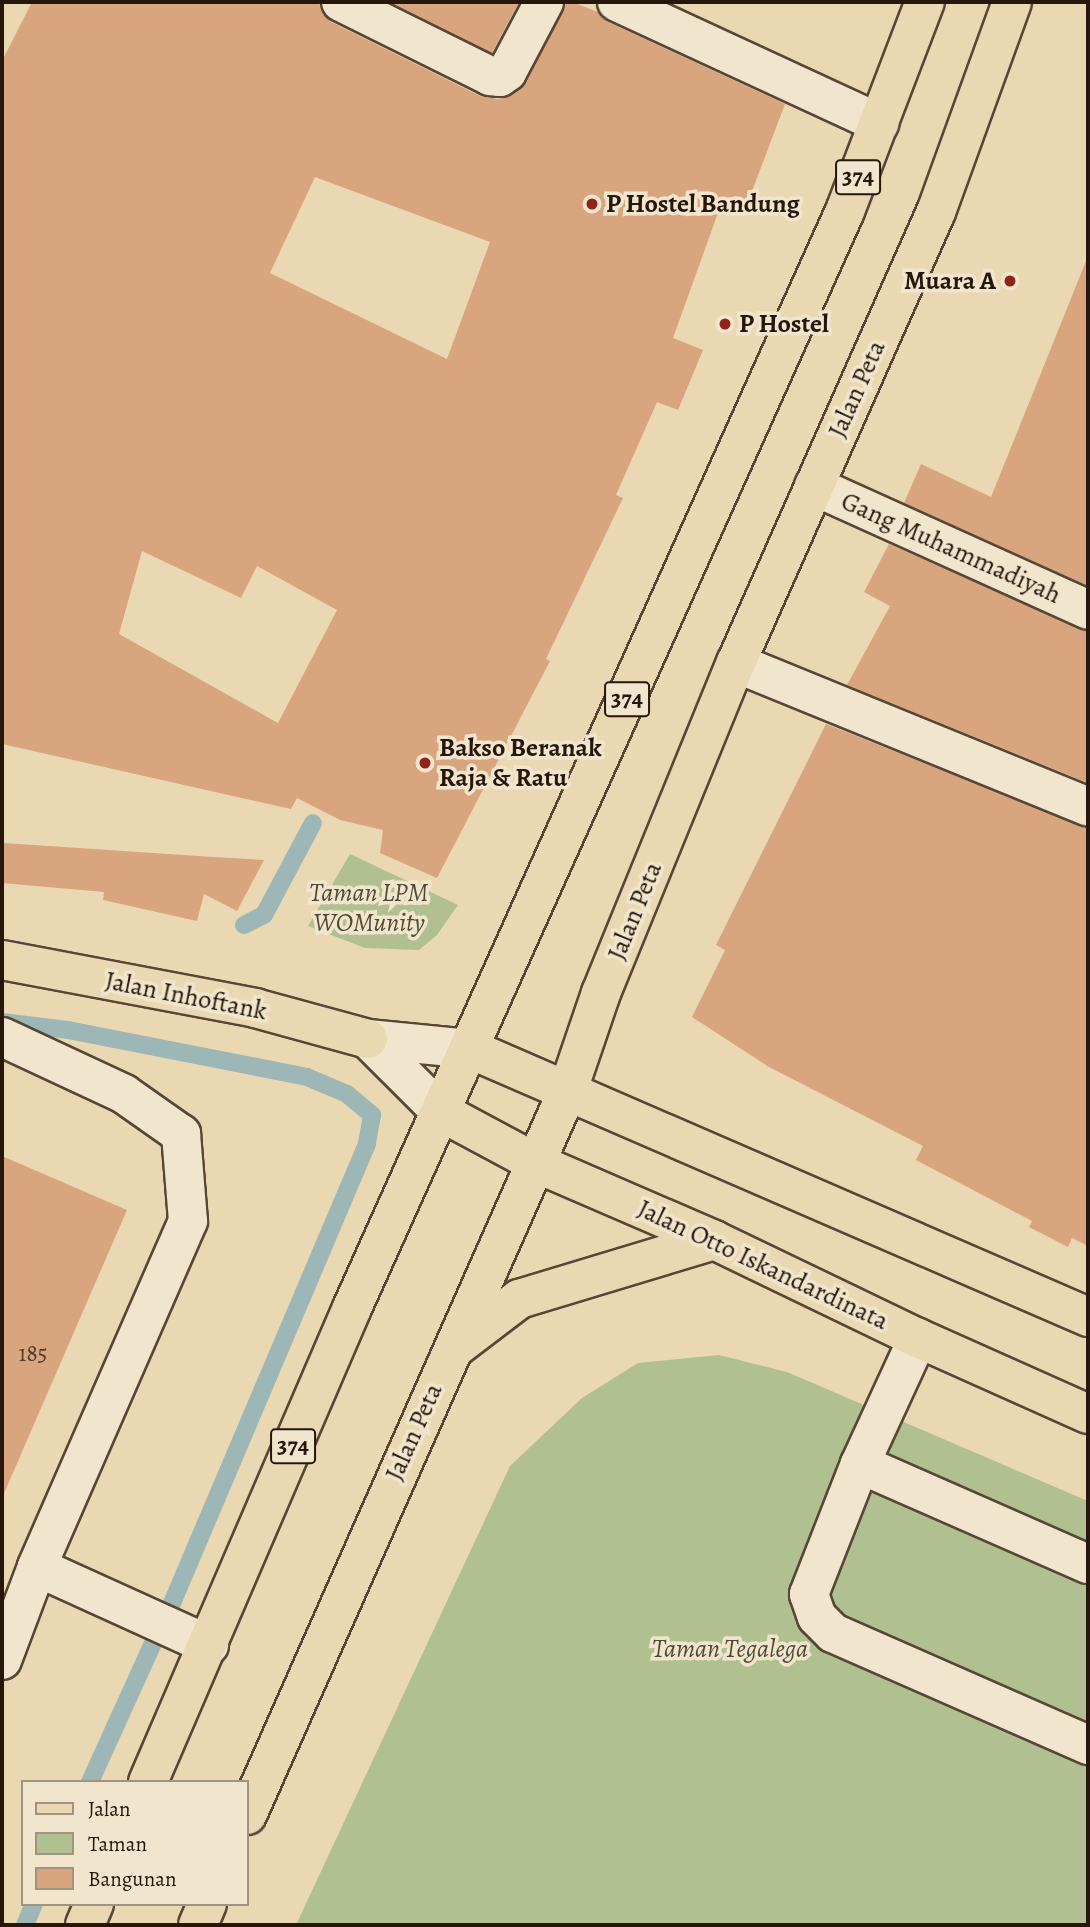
<!DOCTYPE html>
<html>
<head>
<meta charset="utf-8">
<style>
	body { margin:0 }
	#map { position:relative; width:1090px; height:1927px; overflow:hidden; background:#ead8b2; font-family:Alegreya,serif }
	div>[style] { position:absolute }
	[style*='--x'] { left:calc(var(--x)*1px); top:calc(var(--y)*1px); width:calc(var(--w)*1px); rotate:calc(var(--a)*1deg) }
	.green>* { inset:0; background:#b0c091 }
	.stream>* { height:18px; margin:-9px; padding:0 9px; transform-origin:9px; border-radius:9px; background:#9db7b7 }
	.building>* { inset:0; background:#d9a57e }
	.roads { filter:drop-shadow(2px 0 #574636) drop-shadow(-2px 0 #574636) drop-shadow(0 2px #574636) drop-shadow(0 -2px #574636) }
	.minor>* { height:38px; margin:-19px; padding:0 19px; transform-origin:19px; border-radius:19px; background:#f1e6cd }
	.major>* { height:38px; margin:-19px; padding:0 19px; transform-origin:19px; border-radius:19px; background:#ead8b2 }
	.dots>* { width:19px; height:19px; translate:-50% -50%; box-sizing:border-box; border:4px solid #f1e6cd; border-radius:50% }
	span { translate:-50% -50%; white-space:nowrap; text-align:center; line-height:1.15; -webkit-text-stroke:7px #f1e6cd; paint-order:stroke }
	.number-label { font-size:23px; color:#533a28 }
	.number-label span { -webkit-text-stroke-width:0 }
	.shield-label span { padding:2px 5px; background:#f1e6cd; border:2px solid; border-radius:5px; -webkit-text-stroke-width:0 }
	.shield-label { font-size:24px; color:#26160c; font-weight:700 }
	.poi-label { font-size:26px; color:#26160c; font-weight:700 }
	.left { translate:0 -50%; text-align:left }
	.right { translate:-100% -50%; text-align:right }
	.street-label { font-size:26px; color:#26160c }
	.park-label { font-size:26px; color:#4f4934; font-style:italic }
	.frame { position:absolute; inset:0; border:4px solid #26160c; pointer-events:none }
	.legend { position:absolute; left:21px; top:1780px; width:228px; height:126px; box-sizing:border-box; background:#f1e6cd; border:2px solid #a09380; margin:0; padding:9px 12px; list-style:none; font-size:21px; color:#26160c }
	.legend li { display:flex; align-items:center; gap:14px; height:35px }
	.legend b { width:35px; border:2px solid #a09380 }
</style>
</head>
<body>
<div id="map">
	<div class="green">
		<div style="clip-path:polygon(350px 854px,458px 905px,437px 935px,419px 950px,365px 948px,308px 926px)"></div>
		<div style="clip-path:polygon(719px 1355px,787px 1372px,1088px 1501px,1088px 1925px,296px 1925px,510px 1466px,582px 1398px,638px 1363px)"></div>
	</div>
	<div class="stream">
		<div style="--x:244;--y:925;--w:22;--a:-27"></div>
		<div style="--x:264;--y:915;--w:104;--a:-62"></div>
		<div style="--x:2;--y:1022;--w:66;--a:6.9"></div>
		<div style="--x:68;--y:1030;--w:244;--a:11.1"></div>
		<div style="--x:307;--y:1077;--w:43;--a:23"></div>
		<div style="--x:347;--y:1094;--w:33;--a:40"></div>
		<div style="--x:372;--y:1115;--w:29;--a:100"></div>
		<div style="--x:367;--y:1144;--w:519;--a:113.01"></div>
		<div style="--x:90;--y:1782;--w:169;--a:-65.6"></div>
		<div style="--x:25;--y:1925;--w:23;--a:-67"></div>
	</div>
	<div class="building">
		<div style="clip-path:polygon(evenodd,32px 2px,319px 2px,322px 13px,331px 22px,480px 96px,498px 99px,513px 95px,526px 83px,566px 2px,572px 2px,598px 12px,608px 22px,785px 104px,746px 207px,723px 199px,673px 338px,703px 350px,678px 410px,657px 402px,616px 495px,623px 498px,546px 659px,550px 661px,437px 878px,380px 853px,383px 830px,340px 820px,297px 798px,291px 809px,2px 744px,2px 61px,32px 2px,315px 177px,490px 242px,447px 359px,270px 273px,315px 177px,32px 2px,142px 551px,241px 598px,257px 566px,337px 610px,278px 723px,119px 634px,142px 551px)"></div>
		<div style="clip-path:polygon(390px 2px,519px 2px,492px 53px)"></div>
		<div style="clip-path:polygon(1086px 261px,1088px 261px,1088px 586px,904px 503px,921px 464px,991px 497px)"></div>
		<div style="clip-path:polygon(889px 544px,1088px 632px,1088px 783px,847px 685px,890px 606px,864px 592px)"></div>
		<div style="clip-path:polygon(826px 724px,1088px 828px,1088px 1246px,1072px 1238px,1068px 1247px,1029px 1227px,1032px 1221px,916px 1160px,923px 1146px,769px 1067px,692px 1017px,725px 950px,716px 945px)"></div>
		<div style="clip-path:polygon(4px 843px,213px 857px,264px 860px,237px 911px,204px 894px,197px 921px,103px 900px,104px 892px,2px 883px)"></div>
		<div style="clip-path:polygon(2px 1156px,127px 1210px,2px 1498px)"></div>
	</div>
	<div class="roads">
		<div class="minor">
			<div style="--x:341;--y:2;--w:166;--a:26.4"></div>
			<div style="--x:490;--y:76;--w:10;--a:6"></div>
			<div style="--x:500;--y:77;--w:9;--a:-36"></div>
			<div style="--x:507;--y:72;--w:79;--a:-62.1"></div>
			<div style="--x:617;--y:2;--w:289;--a:24.8"></div>
			<div style="--x:814;--y:486;--w:301;--a:24.3"></div>
			<div style="--x:736;--y:663;--w:380;--a:22.2"></div>
			<div style="--x:2;--y:1037;--w:135;--a:25"></div>
			<div style="--x:124;--y:1094;--w:70;--a:35.1"></div>
			<div style="--x:181;--y:1134;--w:87;--a:85.4"></div>
			<div style="--x:188;--y:1221;--w:378;--a:113.6"></div>
			<div style="--x:37;--y:1567;--w:189;--a:24.4"></div>
			<div style="--x:368;--y:1039;--w:103;--a:45"></div>
			<div style="--x:368;--y:1039;--w:102;--a:5.6"></div>
			<div style="--x:918;--y:1338;--w:139;--a:114.7"></div>
			<div style="--x:860;--y:1464;--w:140;--a:111.4"></div>
			<div style="--x:809;--y:1594;--w:24;--a:71"></div>
			<div style="--x:817;--y:1617;--w:23;--a:45"></div>
			<div style="--x:833;--y:1633;--w:279;--a:23.7"></div>
			<div style="--x:860;--y:1464;--w:249;--a:23.7"></div>
			<div style="--x:2;--y:1660;--w:99;--a:-69.4"></div>
		</div>
		<div class="major">
			<div style="--x:2;--y:960;--w:258;--a:10.7"></div>
			<div style="--x:255;--y:1008;--w:117;--a:15.3"></div>
			<div style="--x:470;--y:1049;--w:674;--a:23.44"></div>
			<div style="--x:441;--y:1112;--w:108;--a:28.2"></div>
			<div style="--x:536;--y:1163;--w:194;--a:23.4"></div>
			<div style="--x:714;--y:1240;--w:226;--a:25.7"></div>
			<div style="--x:918;--y:1338;--w:186;--a:24.1"></div>
			<div style="--x:455;--y:1348;--w:81;--a:-37.4"></div>
			<div style="--x:519;--y:1299;--w:204;--a:-16.8"></div>
			<div style="--x:148;--y:1782;--w:516;--a:-66.71"></div>
			<div style="--x:352;--y:1308;--w:1203;--a:-65.8"></div>
			<div style="--x:845;--y:211;--w:224;--a:-69.1"></div>
			<div style="--x:247;--y:1815;--w:793;--a:-66.12"></div>
			<div style="--x:568;--y:1090;--w:102;--a:-71.2"></div>
			<div style="--x:601;--y:993;--w:357;--a:-67.8"></div>
			<div style="--x:736;--y:663;--w:493;--a:-66.1"></div>
			<div style="--x:936;--y:212;--w:223;--a:-70.1"></div>
			<div style="--x:85;--y:1925;--w:23;--a:-67"></div>
			<div style="--x:198;--y:1925;--w:23;--a:-67"></div>
		</div>
	</div>
	<div class="dots">
		<div style="left:592px;top:204px;background:#8f2418"></div>
		<div style="left:1010px;top:281px;background:#8f2418"></div>
		<div style="left:725px;top:324px;background:#8f2418"></div>
		<div style="left:425px;top:763px;background:#8f2418"></div>
	</div>
	<div class="number-label">
		<span style="left:33px;top:1354px">185</span>
	</div>
	<div class="shield-label">
		<span style="left:858px;top:177px">374</span>
		<span style="left:627px;top:699px">374</span>
		<span style="left:293px;top:1446px">374</span>
	</div>
	<div class="poi-label">
		<span class="left" style="left:606px;top:204px">P Hostel Bandung</span>
		<span class="right" style="left:996px;top:281px">Muara A</span>
		<span class="left" style="left:739px;top:324px">P Hostel</span>
		<span class="left" style="left:439px;top:763px">Bakso Beranak<br>Raja &amp; Ratu</span>
	</div>
	<div class="street-label">
		<span style="left:857px;top:389px;rotate:-66deg">Jalan Peta</span>
		<span style="left:951px;top:548px;rotate:24deg">Gang Muhammadiyah</span>
		<span style="left:635px;top:911px;rotate:-68deg">Jalan Peta</span>
		<span style="left:186px;top:996px;rotate:11deg">Jalan Inhoftank</span>
		<span style="left:763px;top:1265px;rotate:25deg">Jalan Otto Iskandardinata</span>
		<span style="left:414px;top:1432px;rotate:-66deg">Jalan Peta</span>
	</div>
	<div class="park-label">
		<span style="left:369px;top:908px">Taman LPM<br>WOMunity</span>
		<span style="left:730px;top:1649px">Taman Tegalega</span>
	</div>
	<div class="frame"></div>
	<ul class="legend">
	<li><b style="height:9px;background:#ead8b2"></b>Jalan</li>
	<li><b style="height:19px;background:#b0c091"></b>Taman</li>
	<li><b style="height:19px;background:#d9a57e"></b>Bangunan</li>
	</ul>
</div>
</body>
</html>
